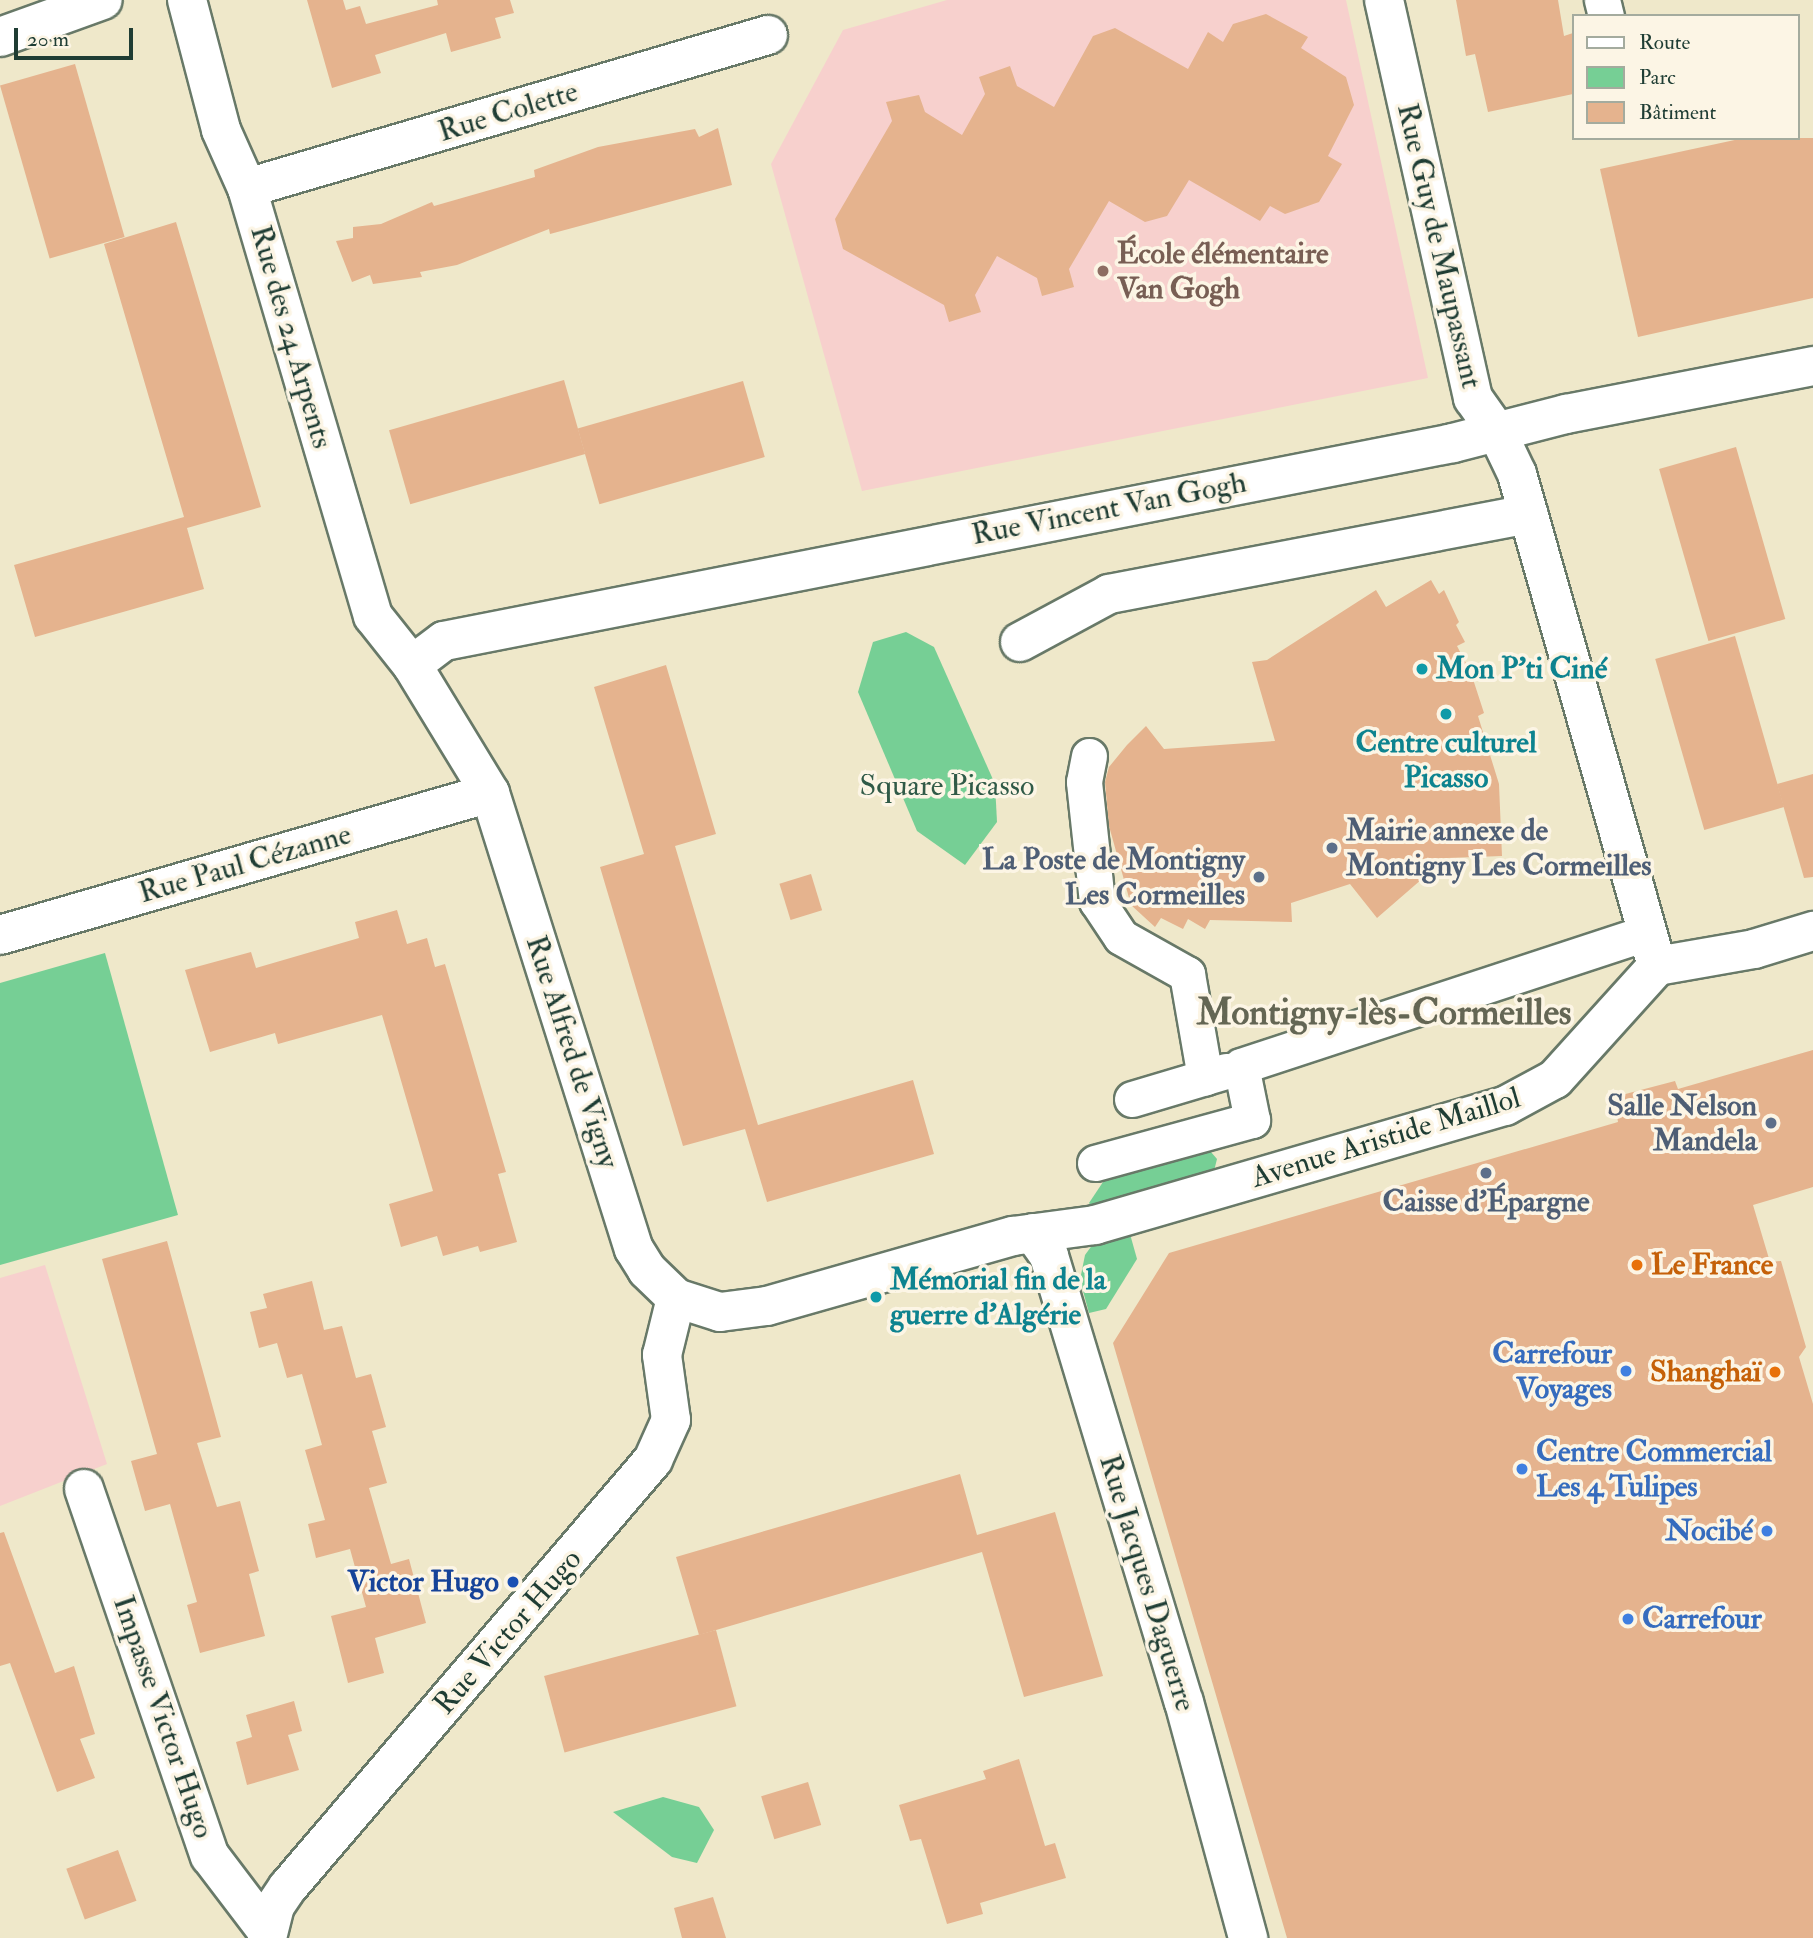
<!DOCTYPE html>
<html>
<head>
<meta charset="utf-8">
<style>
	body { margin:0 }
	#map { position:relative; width:1813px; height:1938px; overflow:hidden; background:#efe8ca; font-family:"IM FELL Double Pica",serif }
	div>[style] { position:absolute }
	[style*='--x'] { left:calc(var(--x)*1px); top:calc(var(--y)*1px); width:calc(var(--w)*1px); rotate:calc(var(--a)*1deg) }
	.built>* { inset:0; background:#f7d0cd }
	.green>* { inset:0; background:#76cf95 }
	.building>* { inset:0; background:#e5b38e; transform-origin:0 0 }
	.roads { filter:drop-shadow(2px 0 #687968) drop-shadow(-2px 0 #687968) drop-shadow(0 2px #687968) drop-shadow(0 -2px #687968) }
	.pedestrian>* { height:35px; margin:-17.5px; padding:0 17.5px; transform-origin:17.5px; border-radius:17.5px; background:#fff }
	.minor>* { height:38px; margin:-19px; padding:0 19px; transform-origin:19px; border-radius:19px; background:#fff }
	.dots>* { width:19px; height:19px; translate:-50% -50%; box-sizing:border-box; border:4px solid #fcf5e5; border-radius:50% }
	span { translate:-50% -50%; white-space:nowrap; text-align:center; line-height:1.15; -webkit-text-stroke:7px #fcf5e5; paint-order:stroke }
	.street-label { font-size:30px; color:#1f3d34 }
	.education-label { font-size:30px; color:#785e54; font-weight:700 }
	.left { translate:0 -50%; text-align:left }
	.culture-label { font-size:30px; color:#0d838f; font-weight:700 }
	.park-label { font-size:30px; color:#305a47 }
	.service-label { font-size:30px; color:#4e5e75; font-weight:700 }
	.right { translate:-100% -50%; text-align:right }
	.food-label { font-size:30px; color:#c56008; font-weight:700 }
	.shop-label { font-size:30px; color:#366cbe; font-weight:700 }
	.transit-label { font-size:30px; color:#164399; font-weight:700 }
	.district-label { font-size:37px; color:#646654; font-weight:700 }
	.legend { position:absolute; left:1572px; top:14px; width:228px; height:126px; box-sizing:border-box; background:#fcf5e5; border:2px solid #a4ab9e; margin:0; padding:9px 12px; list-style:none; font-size:21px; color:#1f3d34 }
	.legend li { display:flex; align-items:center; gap:14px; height:35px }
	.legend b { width:35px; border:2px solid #a4ab9e }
	.scale { position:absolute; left:14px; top:28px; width:119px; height:32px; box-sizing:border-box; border:4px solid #1f3d34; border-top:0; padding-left:9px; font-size:21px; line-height:24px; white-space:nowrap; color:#1f3d34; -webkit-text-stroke:5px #fcf5e5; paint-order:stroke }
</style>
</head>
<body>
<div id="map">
	<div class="built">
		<div style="clip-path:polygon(947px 0,1346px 0,1428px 378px,862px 491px,771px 164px,843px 30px)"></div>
		<div style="clip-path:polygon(45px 1265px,107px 1464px,0 1506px,0 1278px)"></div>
	</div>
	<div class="green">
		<div style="clip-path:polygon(906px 632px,934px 647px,995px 784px,997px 822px,965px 865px,917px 831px,858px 692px,873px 642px)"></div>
		<div style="clip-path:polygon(105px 953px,178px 1215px,0 1265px,0 983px)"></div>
		<div style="clip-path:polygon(1205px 1145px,1217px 1159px,1212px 1179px,1092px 1207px,1089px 1203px,1109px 1173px)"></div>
		<div style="clip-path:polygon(1128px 1227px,1137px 1259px,1106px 1309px,1089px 1313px,1080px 1280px,1085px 1255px,1093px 1244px)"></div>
		<div style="clip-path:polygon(663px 1797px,699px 1807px,714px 1830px,697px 1863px,672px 1857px,613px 1812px)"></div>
	</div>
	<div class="building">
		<div style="clip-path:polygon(307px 0,343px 0,346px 10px,360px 6px,366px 24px,438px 5px,437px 0,510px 0,514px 13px,495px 18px,501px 38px,451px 52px,446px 33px,375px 55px,381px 73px,332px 88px)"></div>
		<div style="clip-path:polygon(1456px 0,1558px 0,1564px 36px,1573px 33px,1573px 94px,1488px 112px,1475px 54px,1466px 56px)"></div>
		<div style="clip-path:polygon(1266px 14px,1308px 37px,1301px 48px,1346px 77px,1354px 105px,1328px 156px,1342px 164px,1319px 202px,1285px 214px,1270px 206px,1260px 221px,1189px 180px,1167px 216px,1145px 222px,1109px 201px,1069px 269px,1074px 287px,1042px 296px,1037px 278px,997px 256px,975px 295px,981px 312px,949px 322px,944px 305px,843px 249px,835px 219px,892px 121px,886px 102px,919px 95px,925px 112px,962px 135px,985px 94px,979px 77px,1010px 66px,1017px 86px,1054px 107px,1093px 36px,1115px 28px,1188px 69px,1208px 32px,1223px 42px,1233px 24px)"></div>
		<div style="left:75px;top:64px;width:180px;height:78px;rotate:74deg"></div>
		<div style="clip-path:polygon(718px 128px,732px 185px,550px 234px,549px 229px,457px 265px,420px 272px,422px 277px,373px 284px,370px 275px,352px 282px,336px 241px,353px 238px,353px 227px,381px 224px,432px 202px,434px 206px,535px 177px,534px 170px,598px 147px,695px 129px,699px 137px)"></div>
		<div style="clip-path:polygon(1744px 138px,1813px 138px,1813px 298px,1638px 337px,1600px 169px)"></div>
		<div style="clip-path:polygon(176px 222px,261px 507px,187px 528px,204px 589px,35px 637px,14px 565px,184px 517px,104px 244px)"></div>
		<div style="left:564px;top:380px;width:77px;height:182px;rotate:74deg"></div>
		<div style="left:743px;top:381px;width:79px;height:172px;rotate:74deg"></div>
		<div style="left:1736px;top:447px;width:179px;height:80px;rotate:74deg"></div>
		<div style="clip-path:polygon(1431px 580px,1439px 594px,1444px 590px,1459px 622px,1456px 625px,1465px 642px,1457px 646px,1471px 673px,1484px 713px,1478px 716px,1499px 784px,1502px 856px,1420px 859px,1422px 879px,1377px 918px,1350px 884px,1291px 903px,1292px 922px,1210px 920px,1205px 929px,1188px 919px,1183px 929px,1161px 918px,1155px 927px,1131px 905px,1109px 826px,1105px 782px,1109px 767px,1127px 745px,1146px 726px,1164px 749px,1275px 741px,1252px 662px,1267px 660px,1376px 590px,1386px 607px)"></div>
		<div style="left:1735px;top:636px;width:178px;height:83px;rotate:74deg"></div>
		<div style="clip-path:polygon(666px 665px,716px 834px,675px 846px,758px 1125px,913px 1080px,934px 1154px,767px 1202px,745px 1129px,683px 1146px,600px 867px,644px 854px,594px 687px)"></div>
		<div style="clip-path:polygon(1813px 774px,1813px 877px,1804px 878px,1777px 784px)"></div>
		<div style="left:811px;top:874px;width:38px;height:33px;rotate:73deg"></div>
		<div style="clip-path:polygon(397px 910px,407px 944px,427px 938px,435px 967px,445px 964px,506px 1172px,498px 1174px,517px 1242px,480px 1252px,478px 1246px,443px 1256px,437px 1236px,401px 1247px,389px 1204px,433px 1191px,382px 1015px,278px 1044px,275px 1033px,210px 1052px,185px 970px,251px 952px,256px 968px,359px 938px,355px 922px)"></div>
		<div style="clip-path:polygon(1813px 1050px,1813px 1187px,1753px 1205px,1770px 1262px,1781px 1261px,1806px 1347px,1799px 1357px,1813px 1404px,1813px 1938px,1287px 1938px,1113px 1343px,1169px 1253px,1618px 1122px,1614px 1097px,1675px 1081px,1678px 1089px)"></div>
		<div style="clip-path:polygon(167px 1241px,221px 1437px,197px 1443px,217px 1507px,240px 1501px,259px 1571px,249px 1574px,265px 1636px,200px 1653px,187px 1605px,197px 1602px,170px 1504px,145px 1511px,131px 1461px,157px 1454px,102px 1259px)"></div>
		<div style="clip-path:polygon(312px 1281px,324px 1330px,342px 1326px,356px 1378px,371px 1374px,386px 1427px,372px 1431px,387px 1483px,369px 1488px,391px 1564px,409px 1559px,426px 1623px,375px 1638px,384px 1673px,348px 1683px,331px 1616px,366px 1607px,350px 1549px,316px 1558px,308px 1524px,325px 1520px,305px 1450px,322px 1445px,302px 1374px,287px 1378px,277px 1343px,259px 1348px,250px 1312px,267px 1308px,263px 1294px)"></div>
		<div style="clip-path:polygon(960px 1474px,977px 1535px,1055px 1512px,1103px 1676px,1024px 1697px,982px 1552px,699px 1635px,676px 1557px)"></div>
		<div style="clip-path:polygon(4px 1532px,55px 1673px,74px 1666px,95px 1734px,80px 1739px,95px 1778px,57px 1792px,10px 1663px,0 1666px,0 1533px)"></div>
		<div style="left:716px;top:1630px;width:79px;height:178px;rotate:75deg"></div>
		<div style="clip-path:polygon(294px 1701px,302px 1731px,288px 1735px,299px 1770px,247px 1785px,236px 1742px,252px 1737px,246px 1715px)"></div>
		<div style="clip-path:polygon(1019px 1759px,1045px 1846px,1055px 1843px,1066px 1878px,980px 1903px,983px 1914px,947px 1924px,921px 1839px,910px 1841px,899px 1805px,986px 1779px,983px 1771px)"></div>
		<div style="left:808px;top:1782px;width:45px;height:49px;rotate:73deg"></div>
		<div style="left:118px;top:1850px;width:54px;height:55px;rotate:70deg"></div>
		<div style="clip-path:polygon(713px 1897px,726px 1938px,682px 1938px,674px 1908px)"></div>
	</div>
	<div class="roads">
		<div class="pedestrian">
			<div style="--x:1602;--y:0;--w:16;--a:76"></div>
			<div style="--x:1089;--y:756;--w:26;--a:101"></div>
			<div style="--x:1084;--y:782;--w:120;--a:83.8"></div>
			<div style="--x:1097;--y:901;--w:43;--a:56.3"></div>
			<div style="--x:1121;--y:937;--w:76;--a:29.3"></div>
			<div style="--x:1187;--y:974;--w:105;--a:80.1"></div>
			<div style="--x:1132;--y:1099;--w:98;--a:-16.6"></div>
			<div style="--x:1095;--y:1163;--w:163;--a:-15.3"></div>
			<div style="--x:1252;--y:1120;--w:55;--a:-101.5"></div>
			<div style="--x:1241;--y:1066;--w:425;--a:-18.2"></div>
		</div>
		<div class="minor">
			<div style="--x:187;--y:0;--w:134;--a:75.3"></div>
			<div style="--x:221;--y:130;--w:64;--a:65.9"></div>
			<div style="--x:247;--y:188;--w:446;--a:73.6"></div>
			<div style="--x:373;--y:616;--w:63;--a:51.5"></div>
			<div style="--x:412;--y:665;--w:150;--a:58.6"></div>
			<div style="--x:490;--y:793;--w:478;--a:72.5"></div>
			<div style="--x:634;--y:1249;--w:25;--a:58"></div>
			<div style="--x:647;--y:1270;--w:40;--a:44"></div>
			<div style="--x:676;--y:1298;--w:46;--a:17.7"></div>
			<div style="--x:720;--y:1312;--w:47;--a:-7.3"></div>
			<div style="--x:767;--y:1306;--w:256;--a:-15.9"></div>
			<div style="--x:1013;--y:1236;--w:83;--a:-7.6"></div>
			<div style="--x:1095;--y:1225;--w:427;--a:-16.2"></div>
			<div style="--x:1505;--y:1106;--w:57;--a:-28.4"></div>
			<div style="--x:1555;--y:1079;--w:152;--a:-47.9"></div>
			<div style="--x:1657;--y:966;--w:98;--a:-9.9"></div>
			<div style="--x:1754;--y:949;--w:62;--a:-17"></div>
			<div style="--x:1384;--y:0;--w:408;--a:77.4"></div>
			<div style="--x:1473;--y:398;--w:42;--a:54.8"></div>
			<div style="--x:1497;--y:432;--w:47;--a:64.5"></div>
			<div style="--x:1517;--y:474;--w:512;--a:74.12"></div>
			<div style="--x:0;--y:37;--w:109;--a:-19.8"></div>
			<div style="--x:247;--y:188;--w:543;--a:-16.37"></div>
			<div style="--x:1020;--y:642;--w:101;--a:-28.3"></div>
			<div style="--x:1109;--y:594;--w:427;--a:-10.8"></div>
			<div style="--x:412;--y:665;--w:40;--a:-37"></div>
			<div style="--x:444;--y:641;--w:1028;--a:-11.1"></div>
			<div style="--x:1453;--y:443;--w:117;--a:-14.4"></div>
			<div style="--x:1566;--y:414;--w:252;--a:-11"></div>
			<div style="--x:0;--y:935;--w:510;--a:-16.16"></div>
			<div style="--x:1033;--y:1233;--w:28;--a:55"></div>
			<div style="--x:1049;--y:1256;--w:466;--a:73.2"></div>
			<div style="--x:1184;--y:1702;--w:245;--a:74.8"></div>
			<div style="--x:84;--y:1489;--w:388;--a:71.1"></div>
			<div style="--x:210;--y:1856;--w:94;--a:52.8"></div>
			<div style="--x:267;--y:1938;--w:33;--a:-76"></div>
			<div style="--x:275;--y:1906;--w:23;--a:-56"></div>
			<div style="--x:288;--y:1887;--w:562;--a:-49.48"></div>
			<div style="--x:653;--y:1460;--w:44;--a:-65.8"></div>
			<div style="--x:671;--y:1420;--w:66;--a:-97.9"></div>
			<div style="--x:662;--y:1355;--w:59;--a:-76.2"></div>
		</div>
	</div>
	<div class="dots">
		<div style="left:1103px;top:271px;background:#8d6e63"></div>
		<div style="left:1422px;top:669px;background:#0f9aa8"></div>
		<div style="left:1446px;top:714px;background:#0f9aa8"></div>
		<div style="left:1332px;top:848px;background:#5c6f8a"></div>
		<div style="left:1259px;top:877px;background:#5c6f8a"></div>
		<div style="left:1771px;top:1123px;background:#5c6f8a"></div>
		<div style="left:1486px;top:1173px;background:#5c6f8a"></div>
		<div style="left:1637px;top:1265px;background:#e8710a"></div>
		<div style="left:876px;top:1297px;background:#0f9aa8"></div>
		<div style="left:1626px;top:1371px;background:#3f7fe0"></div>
		<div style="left:1775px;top:1372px;background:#e8710a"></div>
		<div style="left:1522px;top:1469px;background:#3f7fe0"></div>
		<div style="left:1767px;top:1531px;background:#3f7fe0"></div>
		<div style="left:513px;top:1582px;background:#1a4fb4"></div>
		<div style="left:1628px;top:1619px;background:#3f7fe0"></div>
	</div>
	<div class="street-label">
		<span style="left:508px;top:112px;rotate:-17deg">Rue Colette</span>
		<span style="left:1439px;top:246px;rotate:77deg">Rue Guy de Maupassant</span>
		<span style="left:291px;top:337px;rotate:74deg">Rue des 24 Arpents</span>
		<span style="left:1109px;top:509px;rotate:-11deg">Rue Vincent Van Gogh</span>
		<span style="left:245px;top:864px;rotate:-16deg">Rue Paul Cézanne</span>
		<span style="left:572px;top:1052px;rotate:72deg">Rue Alfred de Vigny</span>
		<span style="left:1386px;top:1138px;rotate:-17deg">Avenue Aristide Maillol</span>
		<span style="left:1147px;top:1583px;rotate:73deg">Rue Jacques Daguerre</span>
		<span style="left:508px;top:1632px;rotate:-49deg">Rue Victor Hugo</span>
		<span style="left:163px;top:1717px;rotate:71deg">Impasse Victor Hugo</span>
	</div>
	<div class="education-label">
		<span class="left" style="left:1117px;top:271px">École élémentaire<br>Van Gogh</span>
	</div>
	<div class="culture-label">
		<span class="left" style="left:1436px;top:669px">Mon P'ti Ciné</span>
		<span style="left:1446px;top:760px">Centre culturel<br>Picasso</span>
		<span class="left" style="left:890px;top:1297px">Mémorial fin de la<br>guerre d'Algérie</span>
	</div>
	<div class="park-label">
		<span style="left:947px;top:786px">Square Picasso</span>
	</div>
	<div class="service-label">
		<span class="left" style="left:1346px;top:848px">Mairie annexe de<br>Montigny Les Cormeilles</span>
		<span class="right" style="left:1245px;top:877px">La Poste de Montigny<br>Les Cormeilles</span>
		<span class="right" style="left:1757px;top:1123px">Salle Nelson<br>Mandela</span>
		<span style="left:1486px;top:1202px">Caisse d'Épargne</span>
	</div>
	<div class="food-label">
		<span class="left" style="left:1651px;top:1265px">Le France</span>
		<span class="right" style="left:1761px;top:1372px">Shanghaï</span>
	</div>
	<div class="shop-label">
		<span class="right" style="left:1612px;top:1371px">Carrefour<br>Voyages</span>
		<span class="left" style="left:1536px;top:1469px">Centre Commercial<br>Les 4 Tulipes</span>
		<span class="right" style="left:1753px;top:1531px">Nocibé</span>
		<span class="left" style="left:1642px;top:1619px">Carrefour</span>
	</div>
	<div class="transit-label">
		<span class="right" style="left:499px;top:1582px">Victor Hugo</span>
	</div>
	<div class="district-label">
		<span style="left:1384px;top:1013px">Montigny-lès-Cormeilles</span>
	</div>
	<ul class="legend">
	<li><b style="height:9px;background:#fff"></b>Route</li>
	<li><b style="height:19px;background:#76cf95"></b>Parc</li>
	<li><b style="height:19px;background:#e5b38e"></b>Bâtiment</li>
	</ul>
	<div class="scale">20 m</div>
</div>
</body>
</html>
